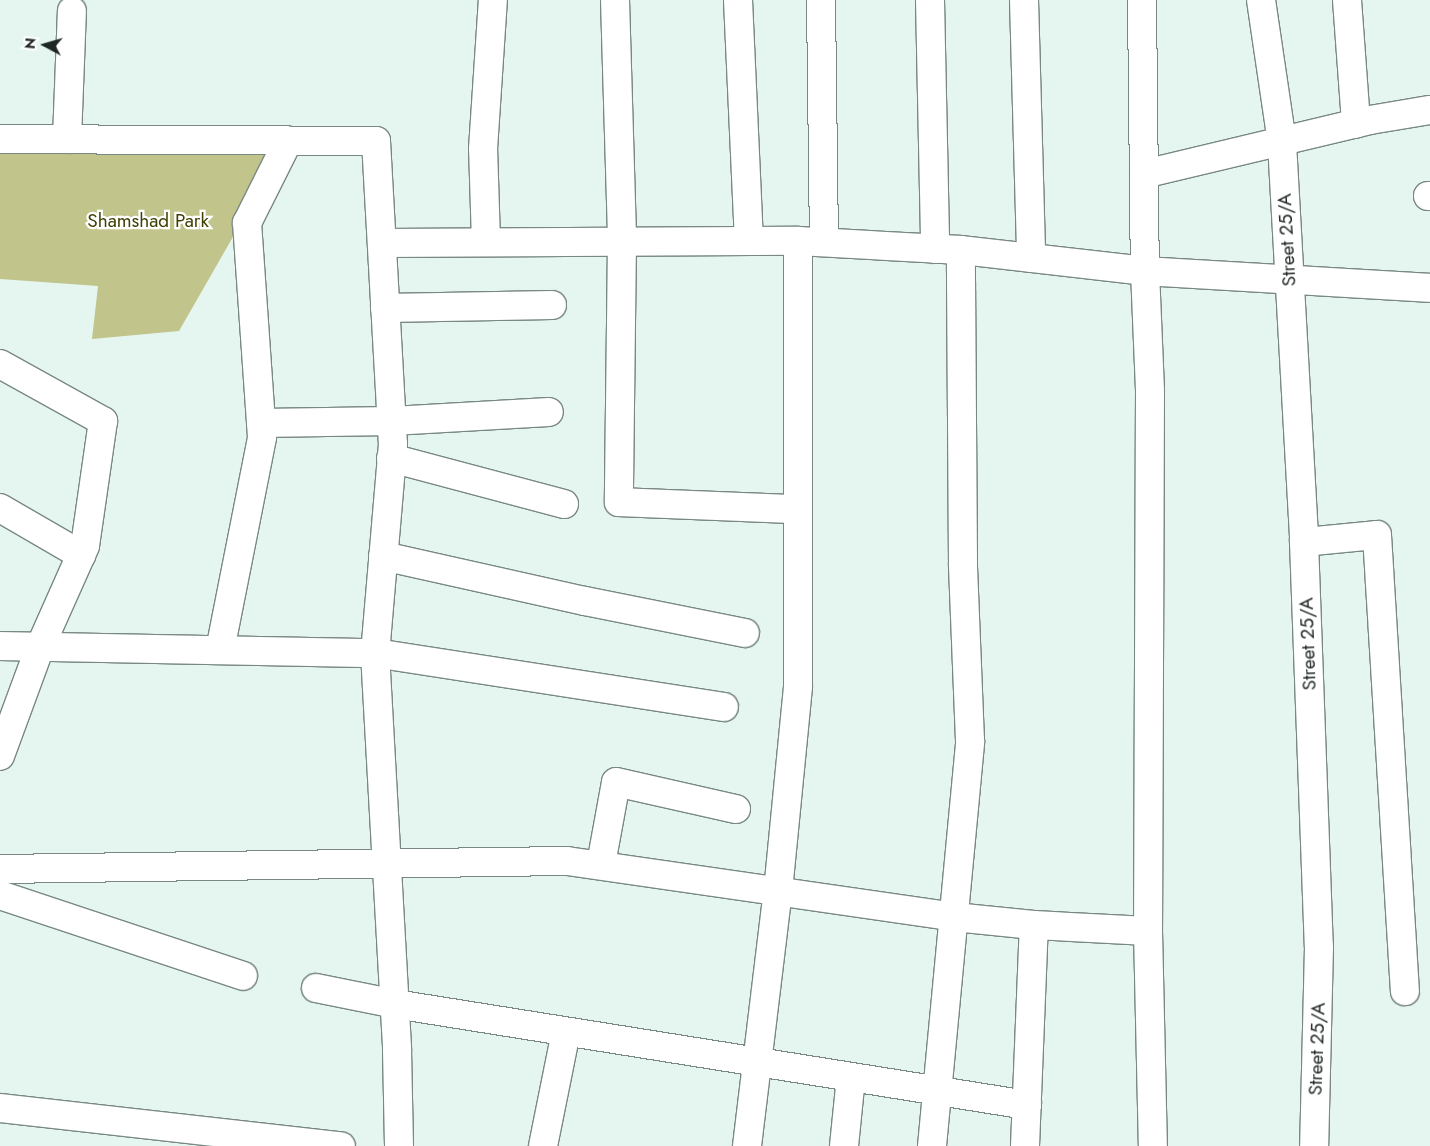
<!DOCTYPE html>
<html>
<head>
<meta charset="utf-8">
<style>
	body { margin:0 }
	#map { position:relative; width:1430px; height:1146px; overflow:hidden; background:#e5f6f0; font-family:Jost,sans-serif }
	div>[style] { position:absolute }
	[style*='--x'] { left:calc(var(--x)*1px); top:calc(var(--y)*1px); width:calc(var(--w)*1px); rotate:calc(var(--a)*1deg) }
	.green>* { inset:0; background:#c1c58b }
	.roads { filter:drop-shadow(1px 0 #798883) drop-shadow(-1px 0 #798883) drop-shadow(0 1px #798883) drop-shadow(0 -1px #798883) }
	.minor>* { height:28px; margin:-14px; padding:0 14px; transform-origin:14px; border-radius:14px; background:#fff }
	span { translate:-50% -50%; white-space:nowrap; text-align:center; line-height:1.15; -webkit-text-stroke:4.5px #fff; paint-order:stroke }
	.park-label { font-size:19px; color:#3d3f00 }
	.street-label { font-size:19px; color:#1f2623 }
	.north { position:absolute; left:20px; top:20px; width:50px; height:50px; -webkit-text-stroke:4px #fff; paint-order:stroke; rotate:276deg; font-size:14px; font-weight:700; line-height:20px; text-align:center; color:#1f2623 }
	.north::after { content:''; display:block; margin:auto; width:18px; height:22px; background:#1f2623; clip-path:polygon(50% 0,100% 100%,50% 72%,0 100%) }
</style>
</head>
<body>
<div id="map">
	<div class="green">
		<div style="clip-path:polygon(0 139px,288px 141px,179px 331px,92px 339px,98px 286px,0 279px)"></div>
	</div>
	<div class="roads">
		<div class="minor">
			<div style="--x:615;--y:0;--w:241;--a:88.3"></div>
			<div style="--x:622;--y:241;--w:261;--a:90.7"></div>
			<div style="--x:619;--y:502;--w:177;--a:2.3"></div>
			<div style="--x:738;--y:0;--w:241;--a:87.4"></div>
			<div style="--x:821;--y:0;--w:242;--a:89.3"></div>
			<div style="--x:930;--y:0;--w:249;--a:88.8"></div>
			<div style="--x:1024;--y:0;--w:258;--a:88.4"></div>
			<div style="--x:1142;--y:0;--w:271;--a:89.4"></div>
			<div style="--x:1145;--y:271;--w:286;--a:3.4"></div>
			<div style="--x:1261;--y:0;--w:145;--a:81.6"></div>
			<div style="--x:1282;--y:143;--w:400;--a:86.8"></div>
			<div style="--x:1304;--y:542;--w:405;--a:87.9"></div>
			<div style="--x:1319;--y:947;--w:199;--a:91.4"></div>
			<div style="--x:1347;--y:0;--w:124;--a:85.8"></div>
			<div style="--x:0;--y:139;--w:376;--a:0.3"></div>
			<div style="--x:376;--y:141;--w:303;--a:86.8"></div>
			<div style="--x:393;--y:444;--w:210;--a:94.9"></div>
			<div style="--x:375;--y:653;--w:398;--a:86.8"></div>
			<div style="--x:397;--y:1050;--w:96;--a:88.8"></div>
			<div style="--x:67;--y:139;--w:128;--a:-87.8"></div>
			<div style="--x:1144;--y:174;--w:232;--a:-13.4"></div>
			<div style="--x:1370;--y:120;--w:61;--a:-9.5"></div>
			<div style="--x:1428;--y:196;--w:2;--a:0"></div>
			<div style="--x:486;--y:242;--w:93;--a:-91.8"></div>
			<div style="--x:483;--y:149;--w:149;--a:-86.2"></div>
			<div style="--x:382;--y:243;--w:416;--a:-0.3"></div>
			<div style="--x:798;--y:241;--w:163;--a:3.2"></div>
			<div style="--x:961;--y:250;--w:185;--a:6.5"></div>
			<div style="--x:1145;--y:271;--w:121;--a:87.6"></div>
			<div style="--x:1150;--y:392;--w:539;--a:90.21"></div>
			<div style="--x:1148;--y:931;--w:215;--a:88.7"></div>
			<div style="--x:385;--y:308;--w:167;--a:-1"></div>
			<div style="--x:0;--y:364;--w:118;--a:29"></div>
			<div style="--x:103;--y:421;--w:126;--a:98.2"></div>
			<div style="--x:85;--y:546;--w:111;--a:114"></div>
			<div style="--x:40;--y:647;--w:116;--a:110.2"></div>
			<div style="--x:261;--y:423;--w:131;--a:-0.9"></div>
			<div style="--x:392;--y:421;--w:157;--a:-3.3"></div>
			<div style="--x:391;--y:458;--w:179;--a:14.9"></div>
			<div style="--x:0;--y:508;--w:94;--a:30.1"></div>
			<div style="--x:1304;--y:542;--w:73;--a:-5.5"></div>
			<div style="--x:1377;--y:535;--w:457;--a:86.5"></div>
			<div style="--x:383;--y:556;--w:207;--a:12.6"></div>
			<div style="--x:585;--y:601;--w:163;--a:11.3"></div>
			<div style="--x:0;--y:646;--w:375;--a:1.1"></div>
			<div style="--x:375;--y:653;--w:353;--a:8.8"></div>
			<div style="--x:220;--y:650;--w:217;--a:-78.8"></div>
			<div style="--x:262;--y:437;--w:215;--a:-94"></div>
			<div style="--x:247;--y:223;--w:92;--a:-63.4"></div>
			<div style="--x:601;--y:864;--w:83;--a:-79.6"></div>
			<div style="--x:616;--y:782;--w:123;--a:12.7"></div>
			<div style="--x:0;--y:869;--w:567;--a:-0.81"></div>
			<div style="--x:567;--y:861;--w:391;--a:8.2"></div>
			<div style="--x:954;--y:917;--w:80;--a:5.7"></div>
			<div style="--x:1034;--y:925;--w:114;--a:3"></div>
			<div style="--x:0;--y:895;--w:256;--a:18.4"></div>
			<div style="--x:316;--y:988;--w:81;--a:11.4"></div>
			<div style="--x:395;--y:1004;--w:640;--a:9.08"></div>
			<div style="--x:0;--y:1108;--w:343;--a:6.4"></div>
			<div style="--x:543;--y:1146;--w:116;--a:-78.6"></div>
			<div style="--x:747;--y:1146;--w:257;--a:-83.1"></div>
			<div style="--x:778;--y:891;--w:206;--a:-84.4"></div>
			<div style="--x:798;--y:686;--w:445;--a:-90"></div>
			<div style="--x:844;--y:1146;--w:69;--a:-84.2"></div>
			<div style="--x:932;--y:1146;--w:407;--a:-84.6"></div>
			<div style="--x:970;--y:741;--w:178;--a:-92.3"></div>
			<div style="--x:963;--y:563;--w:313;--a:-90.4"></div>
			<div style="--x:1025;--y:1146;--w:221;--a:-87.7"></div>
		</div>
	</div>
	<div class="park-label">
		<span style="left:148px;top:221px">Shamshad Park</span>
	</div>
	<div class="street-label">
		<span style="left:1287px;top:240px;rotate:-93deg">Street 25/A</span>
		<span style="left:1308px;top:644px;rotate:-92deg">Street 25/A</span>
		<span style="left:1317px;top:1049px;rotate:-88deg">Street 25/A</span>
	</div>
	<div class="north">N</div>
</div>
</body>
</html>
